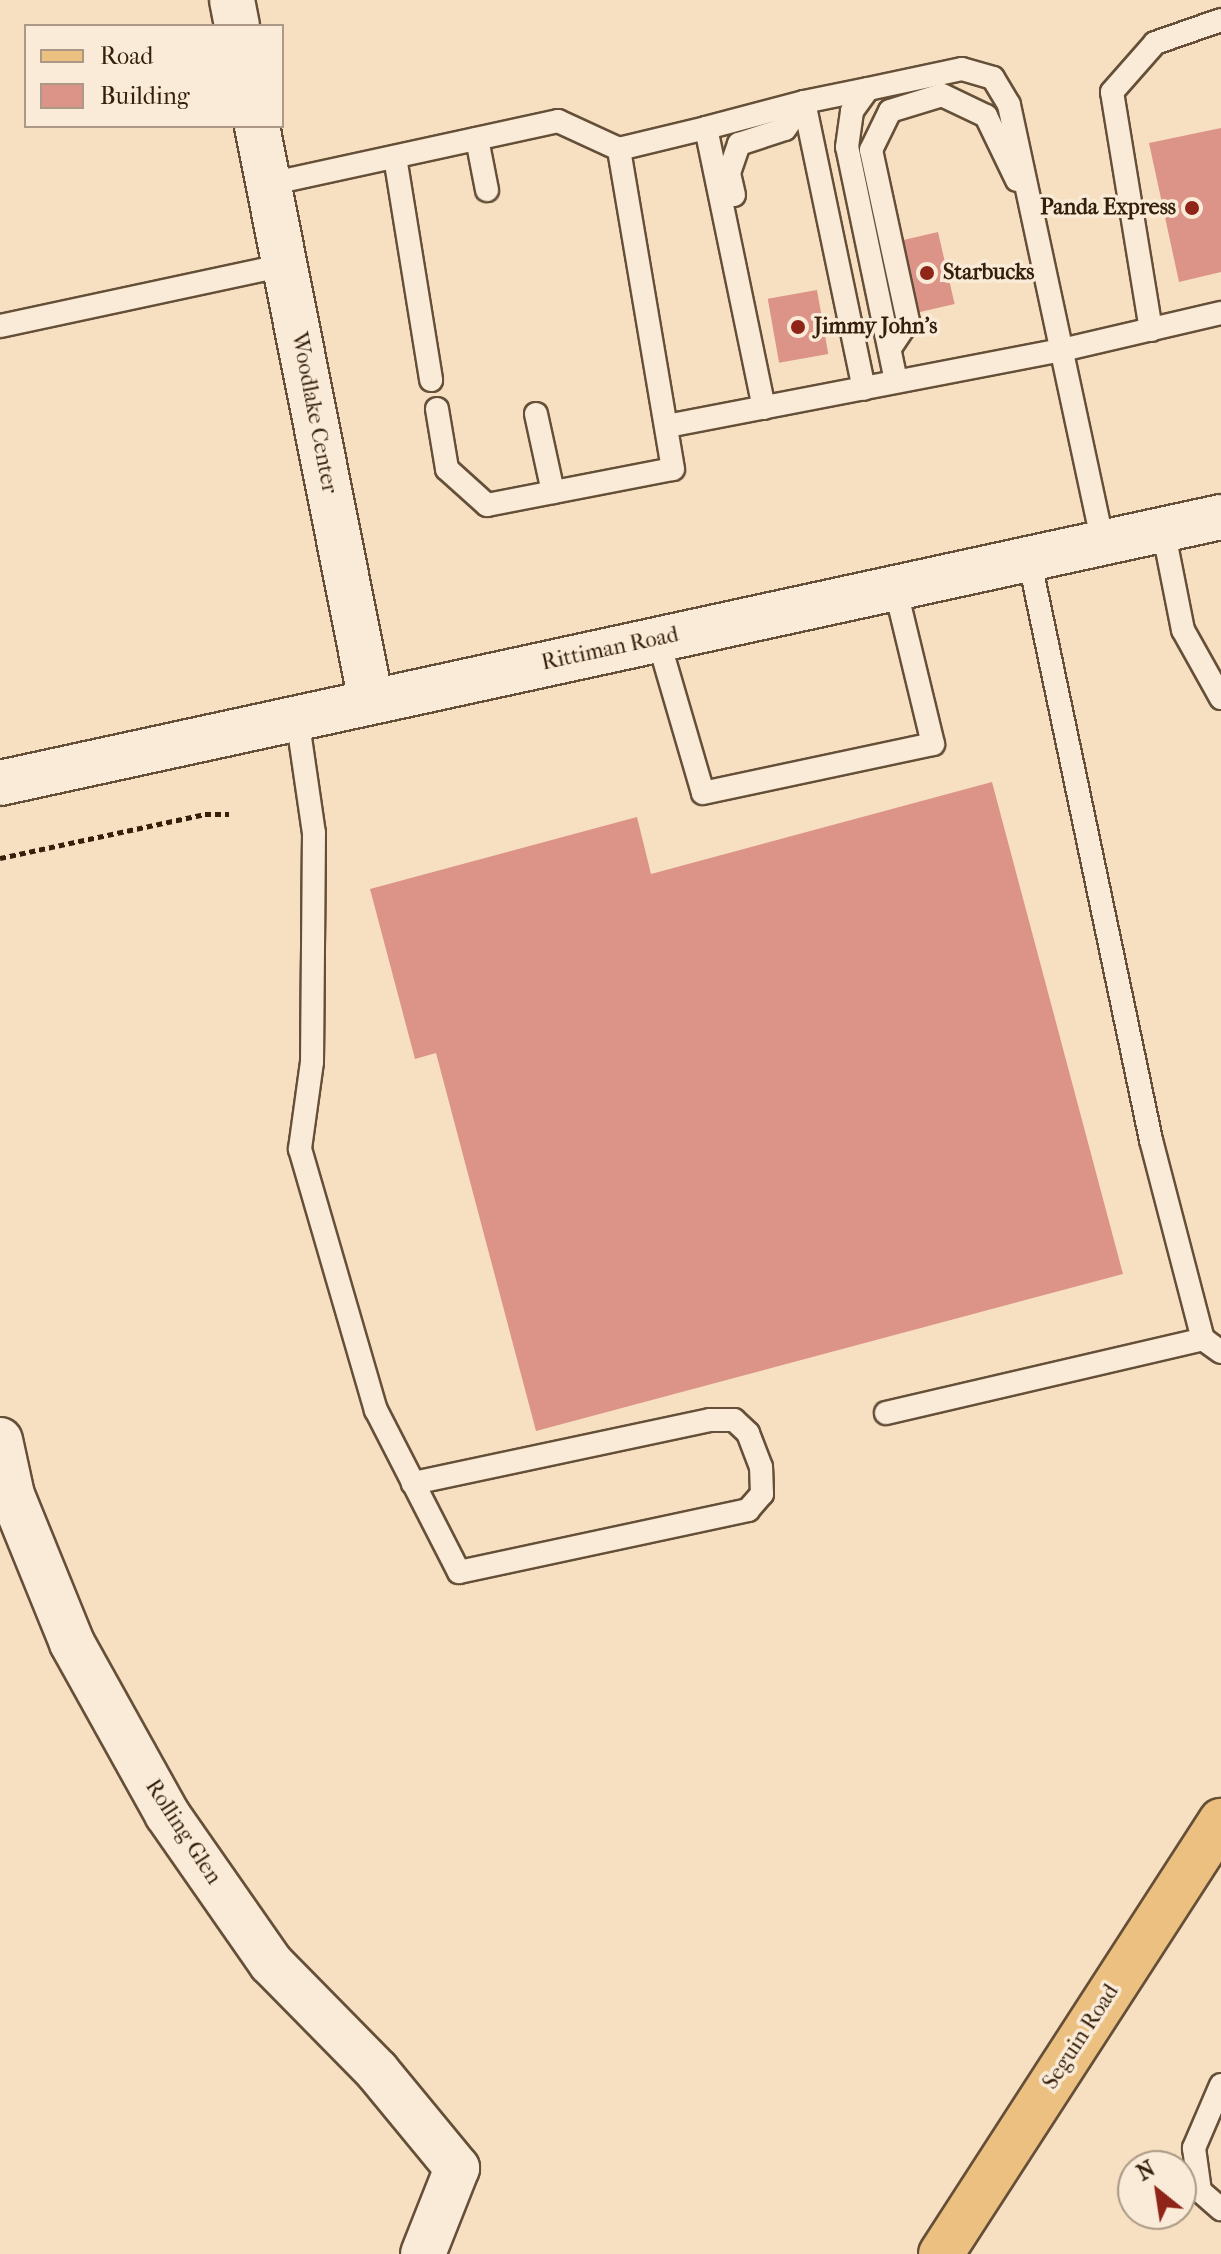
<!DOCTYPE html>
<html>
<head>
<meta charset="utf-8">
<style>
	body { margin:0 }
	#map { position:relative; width:1221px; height:2254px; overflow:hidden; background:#f6e0c1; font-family:"IM FELL French Canon",serif }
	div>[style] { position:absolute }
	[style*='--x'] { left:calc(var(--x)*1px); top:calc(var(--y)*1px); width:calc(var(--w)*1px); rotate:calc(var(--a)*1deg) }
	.building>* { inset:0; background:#dd9488; transform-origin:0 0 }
	.path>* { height:5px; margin-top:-2.5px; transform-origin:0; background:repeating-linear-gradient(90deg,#351f0a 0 6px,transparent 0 10px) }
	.roads { filter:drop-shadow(2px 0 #654f38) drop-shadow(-2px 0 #654f38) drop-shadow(0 2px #654f38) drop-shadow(0 -2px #654f38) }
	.service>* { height:22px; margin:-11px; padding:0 11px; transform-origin:11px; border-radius:11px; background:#f9ebd7 }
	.minor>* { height:44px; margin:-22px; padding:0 22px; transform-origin:22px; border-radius:22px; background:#f9ebd7 }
	.secondary>* { height:44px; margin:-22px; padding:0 22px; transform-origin:22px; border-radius:22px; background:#f9ebd7 }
	.primary>* { height:44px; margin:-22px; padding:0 22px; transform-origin:22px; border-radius:22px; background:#ebc080 }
	.dots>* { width:22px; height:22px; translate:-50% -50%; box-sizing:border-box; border:4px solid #f9ebd7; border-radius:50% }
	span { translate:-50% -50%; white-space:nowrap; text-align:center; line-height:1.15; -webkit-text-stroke:7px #f9ebd7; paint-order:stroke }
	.poi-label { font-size:22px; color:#351f0a; font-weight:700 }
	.right { translate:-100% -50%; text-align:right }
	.left { translate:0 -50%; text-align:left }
	.street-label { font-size:22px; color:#351f0a }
	.legend { position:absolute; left:24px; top:24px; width:260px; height:104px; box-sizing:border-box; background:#f9ebd7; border:2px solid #ab9985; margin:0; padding:10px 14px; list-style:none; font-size:24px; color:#351f0a }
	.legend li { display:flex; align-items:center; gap:16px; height:40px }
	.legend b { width:40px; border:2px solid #ab9985 }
	.north { position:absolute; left:1117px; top:2150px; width:80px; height:80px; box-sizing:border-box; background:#f9ebd7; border:2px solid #ab9985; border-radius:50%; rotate:330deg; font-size:22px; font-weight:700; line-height:32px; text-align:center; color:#351f0a }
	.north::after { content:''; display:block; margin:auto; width:28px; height:36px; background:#8f2418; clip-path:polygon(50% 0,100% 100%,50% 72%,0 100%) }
</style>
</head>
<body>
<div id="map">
	<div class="building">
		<div style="clip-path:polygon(1221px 128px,1221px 272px,1179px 282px,1149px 143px)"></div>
		<div style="left:938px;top:232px;width:74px;height:40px;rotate:77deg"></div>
		<div style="left:817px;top:290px;width:65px;height:50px;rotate:80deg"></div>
		<div style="clip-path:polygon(992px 782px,1123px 1274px,536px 1431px,436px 1053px,415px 1059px,370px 889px,637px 817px,651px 874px)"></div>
	</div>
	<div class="path">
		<div style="--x:0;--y:858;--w:210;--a:-12.1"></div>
		<div style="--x:205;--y:814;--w:24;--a:0"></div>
	</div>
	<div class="roads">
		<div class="service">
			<div style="--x:477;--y:139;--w:52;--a:78.9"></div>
			<div style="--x:395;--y:157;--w:226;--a:80.8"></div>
			<div style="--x:269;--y:184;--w:296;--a:-12.3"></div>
			<div style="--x:558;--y:121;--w:67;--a:24.7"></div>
			<div style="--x:619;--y:149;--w:89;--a:-13.6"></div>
			<div style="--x:734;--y:195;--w:23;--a:-103"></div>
			<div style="--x:729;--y:173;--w:31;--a:-71"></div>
			<div style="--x:739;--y:144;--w:48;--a:-18.1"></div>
			<div style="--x:785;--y:129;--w:33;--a:-55"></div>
			<div style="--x:804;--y:102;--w:65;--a:-11.5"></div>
			<div style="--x:0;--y:326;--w:291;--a:-12.1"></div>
			<div style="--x:1151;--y:330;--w:241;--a:-99.3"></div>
			<div style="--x:1112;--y:92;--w:65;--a:-48.7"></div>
			<div style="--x:1155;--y:43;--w:70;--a:-19.2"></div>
			<div style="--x:890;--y:348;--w:32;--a:-56"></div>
			<div style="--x:908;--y:321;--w:175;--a:-102.2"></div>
			<div style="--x:871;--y:150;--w:43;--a:-64"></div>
			<div style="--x:890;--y:111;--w:54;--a:-17.1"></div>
			<div style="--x:942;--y:95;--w:49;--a:25.5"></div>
			<div style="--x:986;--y:116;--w:71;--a:64.2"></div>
			<div style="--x:896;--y:381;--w:239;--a:-101.8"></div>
			<div style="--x:847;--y:147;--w:36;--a:-82"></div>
			<div style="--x:852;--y:111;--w:27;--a:-54"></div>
			<div style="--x:868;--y:89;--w:96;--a:-12"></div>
			<div style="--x:962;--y:69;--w:32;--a:16"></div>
			<div style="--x:993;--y:78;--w:31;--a:59"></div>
			<div style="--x:1009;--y:105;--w:447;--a:77.9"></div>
			<div style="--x:764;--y:408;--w:286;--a:-101.7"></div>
			<div style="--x:706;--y:128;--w:101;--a:-14.9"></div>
			<div style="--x:804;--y:102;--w:293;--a:78.2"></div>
			<div style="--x:437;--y:409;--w:61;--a:80.5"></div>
			<div style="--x:447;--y:469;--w:54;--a:42"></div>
			<div style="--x:487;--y:505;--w:189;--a:-11"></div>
			<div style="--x:673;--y:469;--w:325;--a:-99.6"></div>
			<div style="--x:536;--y:414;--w:80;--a:77.7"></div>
			<div style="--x:667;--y:426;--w:402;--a:-10.9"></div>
			<div style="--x:1062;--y:350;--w:163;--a:-13.1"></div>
			<div style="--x:1163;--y:529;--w:103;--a:78.8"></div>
			<div style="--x:1183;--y:630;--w:78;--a:60.8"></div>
			<div style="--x:1029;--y:558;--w:595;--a:78.16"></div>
			<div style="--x:1151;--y:1140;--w:206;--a:75.4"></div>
			<div style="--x:1203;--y:1339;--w:22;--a:36"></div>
			<div style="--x:658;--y:639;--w:160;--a:73.7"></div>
			<div style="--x:703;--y:793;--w:235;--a:-12"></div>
			<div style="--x:933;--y:744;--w:162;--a:-103.6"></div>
			<div style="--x:297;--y:717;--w:117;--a:81.7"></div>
			<div style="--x:314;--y:833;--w:229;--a:90.5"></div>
			<div style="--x:312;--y:1062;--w:88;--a:97.9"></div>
			<div style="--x:300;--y:1149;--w:272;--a:73.8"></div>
			<div style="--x:376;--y:1410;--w:182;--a:62.9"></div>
			<div style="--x:459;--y:1572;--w:296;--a:-12.1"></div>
			<div style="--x:748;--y:1510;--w:21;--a:-49"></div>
			<div style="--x:762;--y:1494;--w:27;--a:-92"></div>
			<div style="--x:761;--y:1467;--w:36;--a:-111"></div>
			<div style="--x:748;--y:1433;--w:19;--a:-137"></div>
			<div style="--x:734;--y:1420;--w:24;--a:180"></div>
			<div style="--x:710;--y:1420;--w:304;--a:168"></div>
			<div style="--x:886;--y:1413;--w:326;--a:-13.1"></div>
			<div style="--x:1221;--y:2085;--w:69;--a:113.2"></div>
			<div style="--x:1194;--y:2148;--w:43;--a:82.1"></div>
			<div style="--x:1200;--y:2191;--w:28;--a:41"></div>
		</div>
		<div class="minor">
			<div style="--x:232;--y:0;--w:26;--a:79"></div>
			<div style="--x:257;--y:126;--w:586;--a:78.79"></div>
			<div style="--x:0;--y:1440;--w:56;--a:77.7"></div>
			<div style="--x:12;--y:1495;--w:160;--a:67.9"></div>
			<div style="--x:72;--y:1643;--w:196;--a:60.9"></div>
			<div style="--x:167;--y:1814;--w:182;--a:55.1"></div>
			<div style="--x:271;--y:1963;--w:151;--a:45.5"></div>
			<div style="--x:377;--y:2071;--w:126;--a:50.5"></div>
			<div style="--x:457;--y:2168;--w:92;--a:111.6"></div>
		</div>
		<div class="secondary">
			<div style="--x:0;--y:783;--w:1250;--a:-12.29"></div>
		</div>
		<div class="primary">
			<div style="--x:941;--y:2254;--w:516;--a:-57.11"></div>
		</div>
	</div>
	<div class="dots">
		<div style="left:1192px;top:208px;background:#8f2418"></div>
		<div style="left:927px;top:273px;background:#8f2418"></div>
		<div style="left:798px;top:327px;background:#8f2418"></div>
	</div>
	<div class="poi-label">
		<span class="right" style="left:1176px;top:208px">Panda Express</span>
		<span class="left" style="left:943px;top:273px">Starbucks</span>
		<span class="left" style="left:814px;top:327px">Jimmy John's</span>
	</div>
	<div class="street-label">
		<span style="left:314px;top:413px;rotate:79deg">Woodlake Center</span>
		<span style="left:610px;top:649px;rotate:-12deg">Rittiman Road</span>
		<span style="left:183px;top:1832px;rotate:57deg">Rolling Glen</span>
		<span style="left:1081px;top:2037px;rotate:-57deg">Seguin Road</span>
	</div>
	<ul class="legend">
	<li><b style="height:10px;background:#ebc080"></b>Road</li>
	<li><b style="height:22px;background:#dd9488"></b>Building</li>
	</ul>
	<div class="north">N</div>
</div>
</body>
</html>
